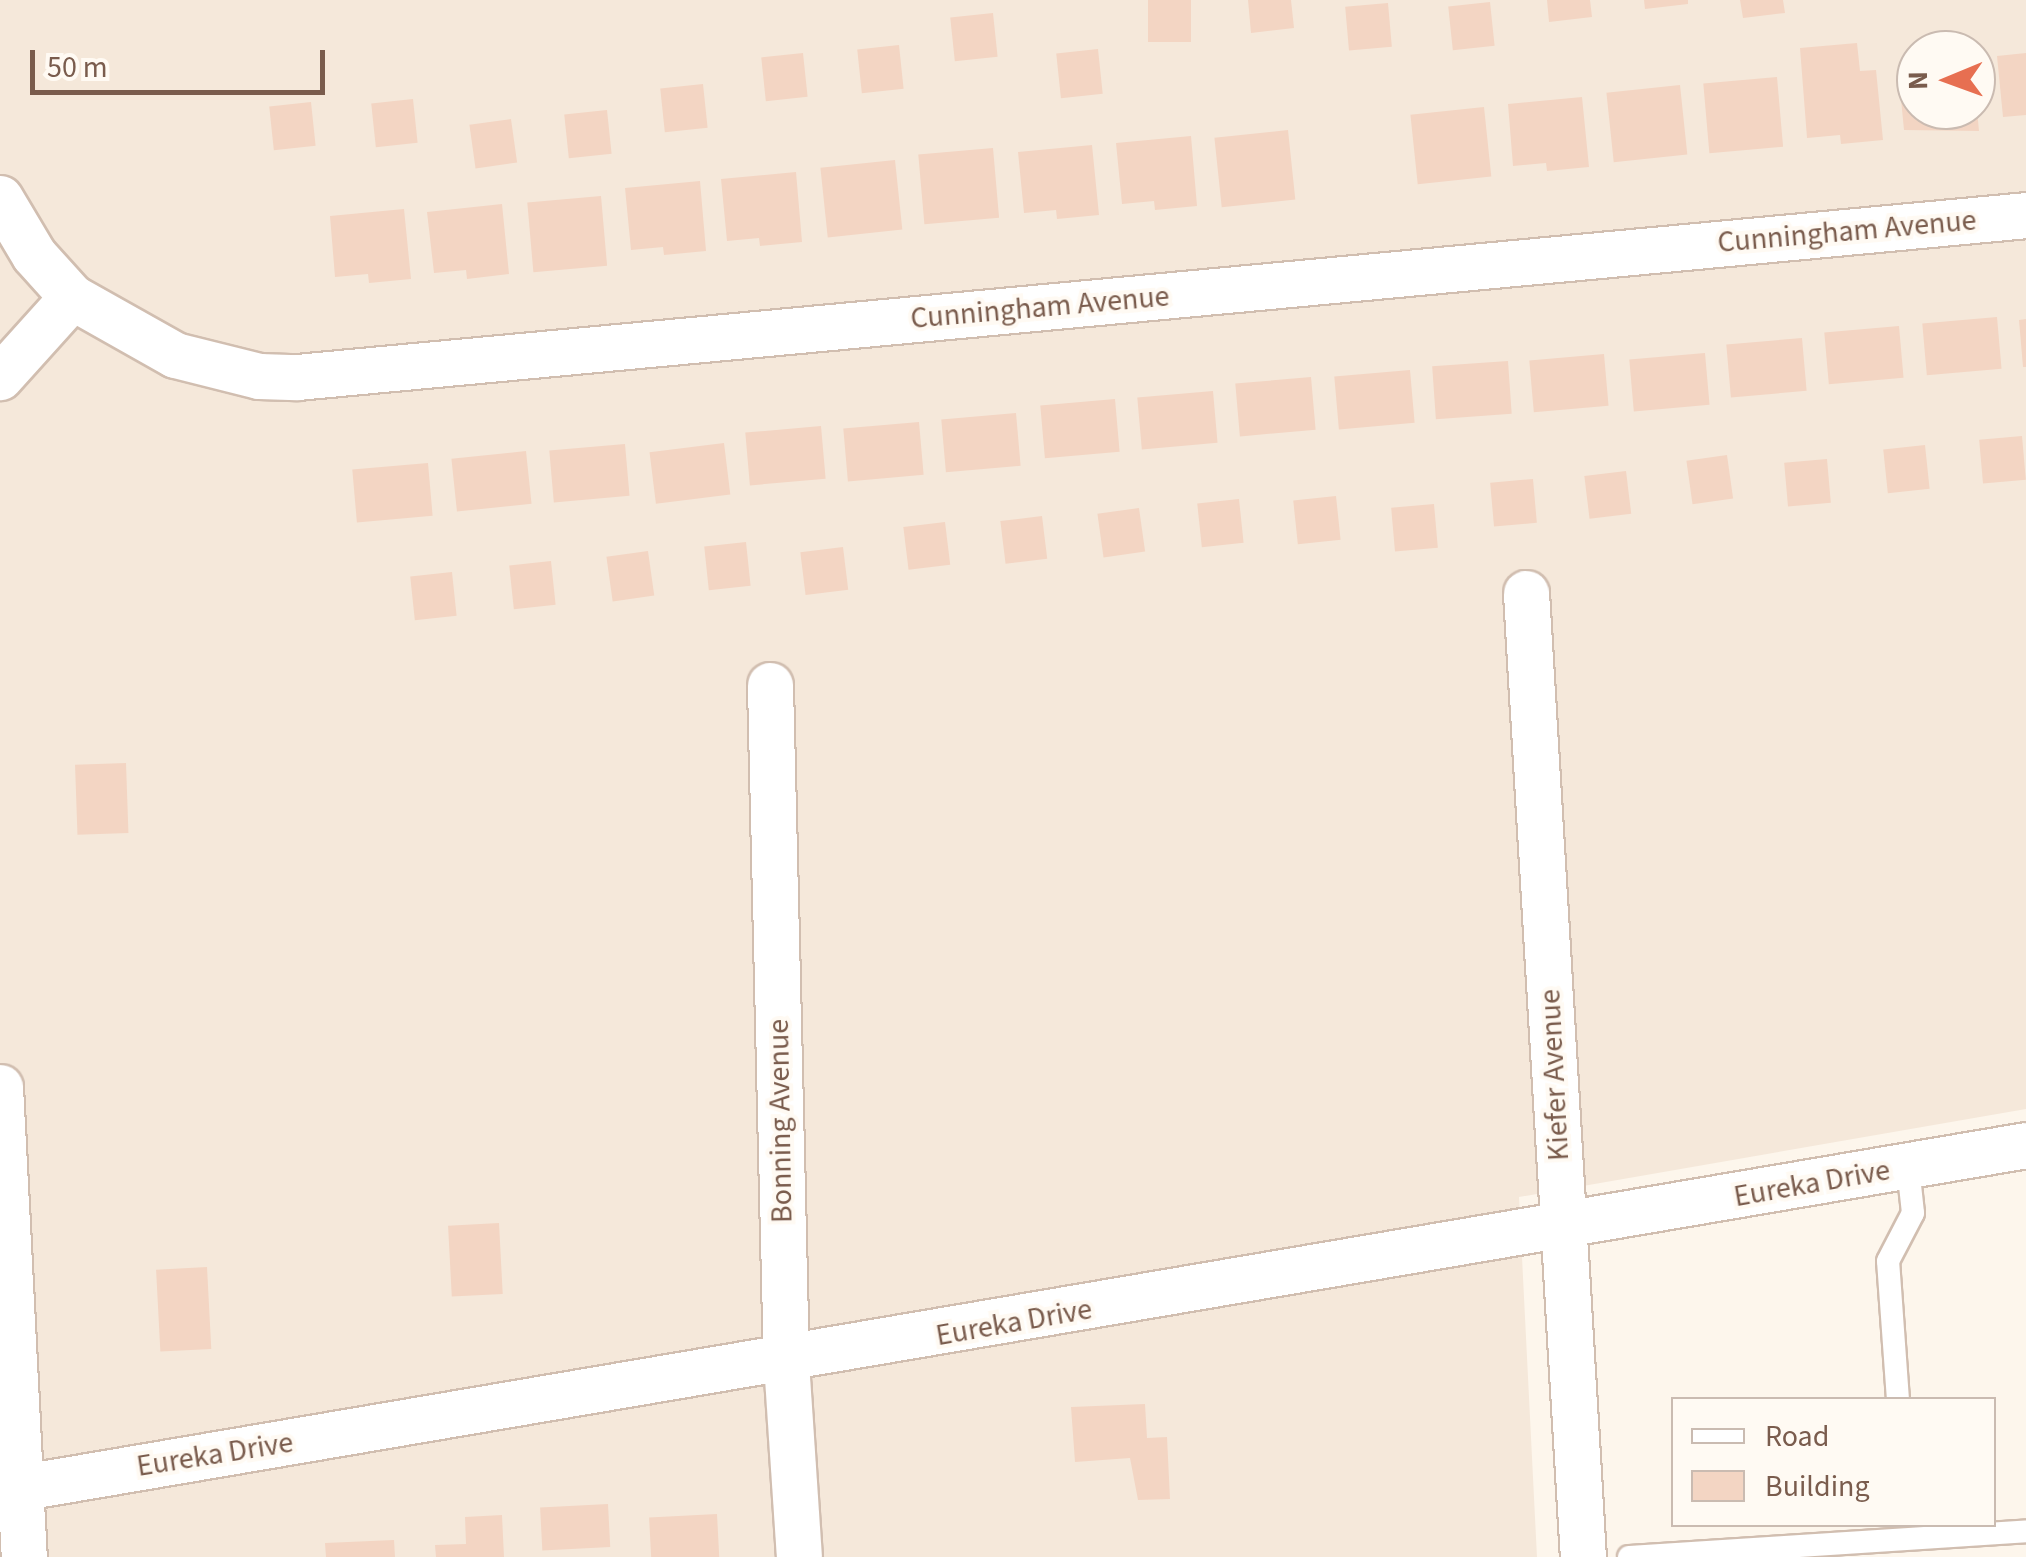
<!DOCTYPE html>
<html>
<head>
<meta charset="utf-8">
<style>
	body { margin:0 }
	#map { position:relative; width:2026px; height:1557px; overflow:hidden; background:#fdf6ec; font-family:"Source Sans 3",sans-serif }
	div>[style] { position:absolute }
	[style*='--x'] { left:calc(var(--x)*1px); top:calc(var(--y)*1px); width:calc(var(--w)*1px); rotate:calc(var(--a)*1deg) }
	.residential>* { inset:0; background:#f5e8da }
	.building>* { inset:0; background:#f3d5c3; transform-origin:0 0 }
	.roads { filter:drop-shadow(2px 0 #d1beb0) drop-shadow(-2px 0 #d1beb0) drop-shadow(0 2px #d1beb0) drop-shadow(0 -2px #d1beb0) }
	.service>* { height:22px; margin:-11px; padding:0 11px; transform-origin:11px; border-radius:11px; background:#fff }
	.minor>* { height:45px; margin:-22.5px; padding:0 22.5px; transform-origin:22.5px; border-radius:22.5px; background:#fff }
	span { translate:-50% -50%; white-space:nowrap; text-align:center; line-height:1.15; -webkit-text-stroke:8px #fffaf3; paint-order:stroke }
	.street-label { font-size:30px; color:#7a5c4d }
	.legend { position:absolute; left:1671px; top:1397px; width:325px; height:130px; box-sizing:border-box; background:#fffaf3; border:2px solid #cabbb1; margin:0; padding:12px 18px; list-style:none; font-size:30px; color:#7a5c4d }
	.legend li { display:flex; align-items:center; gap:20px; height:50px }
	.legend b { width:50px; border:2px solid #cabbb1 }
	.north { position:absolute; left:1896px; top:30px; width:100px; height:100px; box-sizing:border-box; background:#fffaf3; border:2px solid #cabbb1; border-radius:50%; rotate:269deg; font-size:28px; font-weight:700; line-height:40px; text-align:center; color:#7a5c4d }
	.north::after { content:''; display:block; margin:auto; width:35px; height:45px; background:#e76f51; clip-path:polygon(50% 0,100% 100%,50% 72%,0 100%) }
	.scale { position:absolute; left:30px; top:50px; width:295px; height:45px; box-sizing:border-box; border:5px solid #7a5c4d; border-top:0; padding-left:12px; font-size:30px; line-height:35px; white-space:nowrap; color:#7a5c4d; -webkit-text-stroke:8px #fffaf3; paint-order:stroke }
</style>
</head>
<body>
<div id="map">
	<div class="residential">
		<div style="clip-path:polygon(evenodd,0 0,2026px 0,2026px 1109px,1519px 1197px,1537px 1557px,0 1557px,0 0,1916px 50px,1976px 50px,1976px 110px,1916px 110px,1916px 50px)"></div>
	</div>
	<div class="building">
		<div style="left:1148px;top:0;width:43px;height:42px"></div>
		<div style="clip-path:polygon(1248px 0,1291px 0,1294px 28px,1251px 33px)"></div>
		<div style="clip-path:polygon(1547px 0,1590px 0,1592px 17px,1549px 22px)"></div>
		<div style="clip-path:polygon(1644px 0,1688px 0,1688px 4px,1645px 9px)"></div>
		<div style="clip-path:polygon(1740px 0,1783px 0,1785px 13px,1743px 18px)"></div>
		<div style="left:1490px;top:2px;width:44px;height:42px;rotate:84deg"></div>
		<div style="left:1388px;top:3px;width:44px;height:43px;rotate:85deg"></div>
		<div style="left:993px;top:13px;width:44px;height:43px;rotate:84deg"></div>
		<div style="clip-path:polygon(1857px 43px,1860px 71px,1876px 70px,1883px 140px,1841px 144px,1840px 135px,1807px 138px,1800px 48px)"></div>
		<div style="left:899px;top:45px;width:44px;height:42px;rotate:84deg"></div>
		<div style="left:1098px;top:49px;width:45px;height:42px;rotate:84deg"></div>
		<div style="left:803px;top:53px;width:44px;height:42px;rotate:84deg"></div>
		<div style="clip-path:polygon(2026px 53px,2026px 115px,2003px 117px,1997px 56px)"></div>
		<div style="clip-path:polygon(1916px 67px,1916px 110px,1977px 110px,1979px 131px,1904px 130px,1898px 68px)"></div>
		<div style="left:1777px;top:77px;width:70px;height:74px;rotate:85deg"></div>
		<div style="left:703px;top:84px;width:44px;height:43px;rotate:84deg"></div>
		<div style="left:1680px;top:85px;width:70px;height:74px;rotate:84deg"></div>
		<div style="clip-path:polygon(1582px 97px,1589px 167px,1547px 171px,1546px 163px,1513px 166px,1508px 104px)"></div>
		<div style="left:413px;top:99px;width:44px;height:42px;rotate:84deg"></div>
		<div style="left:311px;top:102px;width:44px;height:42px;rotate:84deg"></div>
		<div style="left:1484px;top:107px;width:70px;height:74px;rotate:84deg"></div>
		<div style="left:607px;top:110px;width:44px;height:43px;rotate:84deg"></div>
		<div style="left:511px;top:119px;width:44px;height:42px;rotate:82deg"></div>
		<div style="left:1288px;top:130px;width:70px;height:74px;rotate:84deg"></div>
		<div style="clip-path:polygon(1191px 136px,1197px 206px,1155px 210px,1154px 201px,1122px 204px,1116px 143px)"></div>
		<div style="clip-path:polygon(1092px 145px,1099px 215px,1057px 219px,1056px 210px,1024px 213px,1018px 152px)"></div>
		<div style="left:993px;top:148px;width:70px;height:75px;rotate:85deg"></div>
		<div style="left:895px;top:160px;width:70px;height:75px;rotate:84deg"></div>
		<div style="clip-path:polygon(796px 172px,802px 242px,760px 246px,759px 238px,727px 241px,721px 179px)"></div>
		<div style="clip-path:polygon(700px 181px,706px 251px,664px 255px,663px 247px,631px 250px,625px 188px)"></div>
		<div style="left:601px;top:196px;width:70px;height:74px;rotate:85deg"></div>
		<div style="clip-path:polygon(502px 204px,509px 274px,467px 279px,466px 270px,434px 273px,427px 212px)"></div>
		<div style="clip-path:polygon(404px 209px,411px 279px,369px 283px,368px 274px,335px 277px,330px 216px)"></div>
		<div style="left:1997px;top:317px;width:52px;height:75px;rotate:85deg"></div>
		<div style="clip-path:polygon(2026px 319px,2026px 367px,2023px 367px,2019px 320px)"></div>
		<div style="left:1899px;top:326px;width:52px;height:75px;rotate:85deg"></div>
		<div style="left:1802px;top:338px;width:53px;height:76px;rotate:85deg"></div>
		<div style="left:1705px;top:353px;width:52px;height:76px;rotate:85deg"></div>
		<div style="left:1604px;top:354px;width:52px;height:75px;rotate:85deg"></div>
		<div style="left:1508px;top:361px;width:53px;height:76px;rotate:86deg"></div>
		<div style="left:1410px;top:370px;width:53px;height:76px;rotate:85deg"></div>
		<div style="left:1311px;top:377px;width:53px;height:76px;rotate:85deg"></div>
		<div style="left:1213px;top:391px;width:52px;height:76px;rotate:85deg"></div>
		<div style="left:1115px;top:399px;width:53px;height:75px;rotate:85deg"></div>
		<div style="left:1016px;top:413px;width:53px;height:75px;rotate:85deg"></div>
		<div style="left:919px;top:422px;width:53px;height:76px;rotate:85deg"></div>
		<div style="left:821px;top:426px;width:53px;height:76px;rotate:85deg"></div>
		<div style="left:2022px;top:436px;width:44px;height:43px;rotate:85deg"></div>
		<div style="left:724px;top:443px;width:52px;height:75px;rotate:83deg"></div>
		<div style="left:625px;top:444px;width:52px;height:76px;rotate:85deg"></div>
		<div style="left:1925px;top:445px;width:44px;height:42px;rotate:84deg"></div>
		<div style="left:526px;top:451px;width:53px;height:75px;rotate:84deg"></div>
		<div style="left:1727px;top:455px;width:44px;height:41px;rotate:82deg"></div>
		<div style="left:1827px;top:459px;width:44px;height:43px;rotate:85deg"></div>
		<div style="left:428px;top:463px;width:53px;height:76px;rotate:85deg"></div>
		<div style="left:1626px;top:471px;width:43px;height:42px;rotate:83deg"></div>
		<div style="left:1533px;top:479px;width:44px;height:43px;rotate:85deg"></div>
		<div style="left:1336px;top:496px;width:44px;height:43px;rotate:84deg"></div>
		<div style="left:1239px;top:499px;width:44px;height:42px;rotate:84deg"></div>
		<div style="left:1434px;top:504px;width:44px;height:43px;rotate:85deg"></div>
		<div style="left:1139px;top:508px;width:44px;height:42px;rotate:82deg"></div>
		<div style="left:1042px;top:516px;width:43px;height:42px;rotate:83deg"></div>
		<div style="left:945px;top:522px;width:43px;height:42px;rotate:83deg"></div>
		<div style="left:746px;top:542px;width:44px;height:42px;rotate:84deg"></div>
		<div style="left:843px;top:547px;width:43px;height:43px;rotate:83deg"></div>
		<div style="left:648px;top:551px;width:45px;height:42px;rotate:82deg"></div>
		<div style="left:551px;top:561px;width:44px;height:42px;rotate:84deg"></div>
		<div style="left:452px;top:572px;width:44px;height:42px;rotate:84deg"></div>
		<div style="left:126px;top:763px;width:70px;height:51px;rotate:88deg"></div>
		<div style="left:499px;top:1223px;width:71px;height:51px;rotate:87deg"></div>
		<div style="left:207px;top:1267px;width:82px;height:51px;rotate:87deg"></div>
		<div style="clip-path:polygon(1145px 1404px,1147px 1438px,1167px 1437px,1170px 1499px,1138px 1500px,1130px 1458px,1075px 1462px,1071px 1407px)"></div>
		<div style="left:608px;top:1504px;width:43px;height:68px;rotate:87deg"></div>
		<div style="left:717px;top:1514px;width:43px;height:68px;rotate:87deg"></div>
		<div style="clip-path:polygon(502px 1515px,504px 1557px,436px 1557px,435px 1545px,466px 1544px,465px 1517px)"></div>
		<div style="clip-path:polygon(394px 1540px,395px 1557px,326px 1557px,325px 1543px)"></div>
	</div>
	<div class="roads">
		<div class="service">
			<div style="--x:1898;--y:1400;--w:139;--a:-94.1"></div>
			<div style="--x:1888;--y:1261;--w:54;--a:-62.5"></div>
			<div style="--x:1913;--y:1213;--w:46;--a:-96.2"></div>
			<div style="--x:1629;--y:1557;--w:398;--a:-3.7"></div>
		</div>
		<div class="minor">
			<div style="--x:0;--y:198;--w:66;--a:59.2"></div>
			<div style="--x:34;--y:255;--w:57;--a:47.9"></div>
			<div style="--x:72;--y:297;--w:108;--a:132"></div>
			<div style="--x:72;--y:297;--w:118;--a:29.4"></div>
			<div style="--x:175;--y:355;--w:87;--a:14"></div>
			<div style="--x:259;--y:376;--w:38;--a:2"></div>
			<div style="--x:297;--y:377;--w:1737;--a:-5.35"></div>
			<div style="--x:1526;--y:593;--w:966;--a:86.62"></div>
			<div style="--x:770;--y:685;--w:677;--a:88.65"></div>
			<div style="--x:786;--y:1362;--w:195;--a:86.2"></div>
			<div style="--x:0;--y:1087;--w:471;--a:87.1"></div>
			<div style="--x:0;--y:1491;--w:2055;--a:-9.69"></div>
		</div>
	</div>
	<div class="street-label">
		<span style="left:1847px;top:232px;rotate:-5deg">Cunningham Avenue</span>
		<span style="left:1040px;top:308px;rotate:-5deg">Cunningham Avenue</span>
		<span style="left:1555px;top:1075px;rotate:-93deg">Kiefer Avenue</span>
		<span style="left:781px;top:1121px;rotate:-91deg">Bonning Avenue</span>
		<span style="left:1812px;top:1184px;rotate:-10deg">Eureka Drive</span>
		<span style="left:1014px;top:1323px;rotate:-10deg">Eureka Drive</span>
		<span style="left:215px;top:1455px;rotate:-9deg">Eureka Drive</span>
	</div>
	<ul class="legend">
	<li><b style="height:12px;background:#fff"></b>Road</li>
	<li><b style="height:28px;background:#f3d5c3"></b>Building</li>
	</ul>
	<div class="north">N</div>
	<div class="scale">50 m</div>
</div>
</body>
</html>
